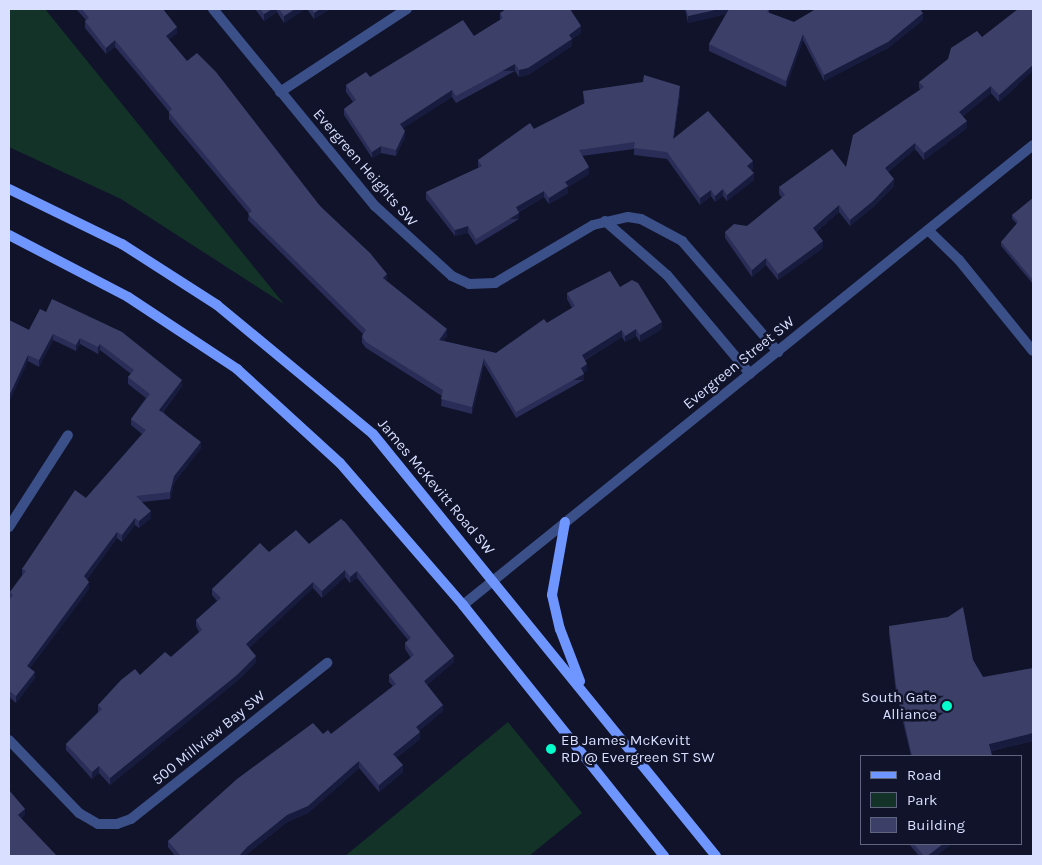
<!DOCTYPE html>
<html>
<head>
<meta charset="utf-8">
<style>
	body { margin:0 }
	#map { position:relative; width:1042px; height:865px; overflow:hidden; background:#101329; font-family:Karla,sans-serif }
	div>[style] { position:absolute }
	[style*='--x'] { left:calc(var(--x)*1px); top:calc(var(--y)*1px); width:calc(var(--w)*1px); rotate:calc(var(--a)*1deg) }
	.green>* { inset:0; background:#133328 }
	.street>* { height:10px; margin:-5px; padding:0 5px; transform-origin:5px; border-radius:5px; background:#3b4f88 }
	.secondary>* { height:10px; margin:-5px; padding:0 5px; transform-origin:5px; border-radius:5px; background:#6f96ff }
	.wall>* { inset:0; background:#292d57 }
	.shaded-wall>* { inset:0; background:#171b3d; transform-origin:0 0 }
	.building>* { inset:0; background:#3c4069 }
	.dots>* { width:14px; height:14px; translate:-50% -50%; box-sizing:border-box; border:2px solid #101329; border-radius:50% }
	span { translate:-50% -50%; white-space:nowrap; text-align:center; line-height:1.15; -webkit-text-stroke:5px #101329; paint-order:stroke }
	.street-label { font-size:15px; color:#d8dfff }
	.poi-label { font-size:15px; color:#d8dfff }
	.right { translate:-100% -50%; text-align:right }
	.left { translate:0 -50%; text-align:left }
	.frame { position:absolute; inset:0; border:10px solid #d8dfff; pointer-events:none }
	.legend { position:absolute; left:860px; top:755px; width:162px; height:90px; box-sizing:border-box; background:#101329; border:1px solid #60657f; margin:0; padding:6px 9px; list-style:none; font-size:15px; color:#d8dfff }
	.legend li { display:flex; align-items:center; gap:10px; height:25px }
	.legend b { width:25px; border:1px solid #60657f }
</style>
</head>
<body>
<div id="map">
	<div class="green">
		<div style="clip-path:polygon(9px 9px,45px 9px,284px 304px,121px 199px,9px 147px)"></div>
		<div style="clip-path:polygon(508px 722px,582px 813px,529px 856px,345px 856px)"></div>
	</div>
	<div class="street">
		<div style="--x:213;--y:9;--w:255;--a:50.6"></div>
		<div style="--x:375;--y:206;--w:104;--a:42.3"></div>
		<div style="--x:452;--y:276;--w:19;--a:25"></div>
		<div style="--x:469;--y:284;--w:26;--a:-2"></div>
		<div style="--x:495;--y:283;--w:114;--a:-30.6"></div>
		<div style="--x:593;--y:225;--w:36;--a:-13"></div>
		<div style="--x:628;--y:217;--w:13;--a:9"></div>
		<div style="--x:641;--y:219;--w:47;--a:28.2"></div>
		<div style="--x:682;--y:241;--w:147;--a:49.1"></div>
		<div style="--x:280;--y:92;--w:152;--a:-33.2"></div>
		<div style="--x:605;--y:221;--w:82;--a:41.1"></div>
		<div style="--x:667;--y:275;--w:129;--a:50"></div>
		<div style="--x:928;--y:230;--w:43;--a:44.1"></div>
		<div style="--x:959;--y:260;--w:117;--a:50.9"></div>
		<div style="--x:9;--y:527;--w:109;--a:-57.3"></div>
		<div style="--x:463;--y:605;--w:732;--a:-38.9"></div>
		<div style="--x:9;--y:740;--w:101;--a:46.2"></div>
		<div style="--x:79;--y:813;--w:22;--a:30"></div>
		<div style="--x:98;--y:824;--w:19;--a:0"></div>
		<div style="--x:117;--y:824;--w:15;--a:-20"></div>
		<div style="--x:131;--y:819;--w:251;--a:-38.5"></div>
	</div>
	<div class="secondary">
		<div style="--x:9;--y:189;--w:126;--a:26"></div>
		<div style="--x:122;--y:244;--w:113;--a:32.7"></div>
		<div style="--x:217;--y:305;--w:202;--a:39.6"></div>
		<div style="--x:373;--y:434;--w:544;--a:50.9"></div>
		<div style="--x:9;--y:235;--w:134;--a:27.5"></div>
		<div style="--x:128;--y:297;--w:131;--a:33.4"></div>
		<div style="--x:237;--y:369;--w:139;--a:42.4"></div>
		<div style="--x:340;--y:463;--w:188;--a:49.1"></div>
		<div style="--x:463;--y:605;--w:322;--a:51.3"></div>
		<div style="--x:565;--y:522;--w:74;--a:100.1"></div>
		<div style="--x:552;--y:595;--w:35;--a:77"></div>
		<div style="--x:560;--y:629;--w:56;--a:69"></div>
	</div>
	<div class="wall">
		<div style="clip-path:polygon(76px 9px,163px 9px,177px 33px,169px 40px,187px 61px,320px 206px,386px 281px,447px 336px,443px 341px,496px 353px,572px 308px,567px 299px,567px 293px,620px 287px,662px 329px,640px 342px,636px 336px,625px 342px,622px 337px,585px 360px,587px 370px,583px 373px,584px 380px,516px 418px,484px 364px,472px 414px,441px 406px,442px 396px,366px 348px,362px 343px,362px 336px,363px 334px,248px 220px,249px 214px,169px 119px,169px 112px,142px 79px,115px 47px,106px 54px,85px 28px,85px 21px,86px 20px)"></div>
		<div style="clip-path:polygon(255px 9px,305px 9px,284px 23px,277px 12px,264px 21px)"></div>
		<div style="clip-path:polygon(307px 9px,330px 9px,314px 19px)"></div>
		<div style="clip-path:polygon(685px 9px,769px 9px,769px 13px,794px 22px,816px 9px,924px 9px,921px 11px,923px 20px,888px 48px,824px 81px,803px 40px,786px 87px,709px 51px,709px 44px,726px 14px,688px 23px)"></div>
		<div style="clip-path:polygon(500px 13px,581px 33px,572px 39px,572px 46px,528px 75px,519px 77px,515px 71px,456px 103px,452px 97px,403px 128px,405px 137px,396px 156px,381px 153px,372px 158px,344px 115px,344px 109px,353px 102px,346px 92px,346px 85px,370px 77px,474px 36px,500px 20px)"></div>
		<div style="clip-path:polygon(919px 82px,1018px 85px,999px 102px,991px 93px,963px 116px,967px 128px,924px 160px,915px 149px,888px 172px,894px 186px,873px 207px,850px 226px,839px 212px,816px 232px,823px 248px,778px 280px,766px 265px,752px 277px,725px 238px,725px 232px,747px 226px,782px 198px,779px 194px,779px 187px,846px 167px,920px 90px,919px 88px)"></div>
		<div style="clip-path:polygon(583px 91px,680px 93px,674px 138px,753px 168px,751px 170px,754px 180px,727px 201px,723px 196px,715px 202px,711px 196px,700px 205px,667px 159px,634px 155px,634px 149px,582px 156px,589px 174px,568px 187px,568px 193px,549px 204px,544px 197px,519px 212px,519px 219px,476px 245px,468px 233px,455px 236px,426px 199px,426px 192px,479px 168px,478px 166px,478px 160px,534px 129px,584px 104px)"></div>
		<div style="clip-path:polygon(1033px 198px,1033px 284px,1001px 246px,1001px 242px,1017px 224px,1012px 219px,1012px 215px)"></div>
		<div style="clip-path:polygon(40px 309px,182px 386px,163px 412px,201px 448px,174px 483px,170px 499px,142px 502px,151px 518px,139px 528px,135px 525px,122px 542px,117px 538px,87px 579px,89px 589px,30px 668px,35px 678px,16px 703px,9px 697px,9px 600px,10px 599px,10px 592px,22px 575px,22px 569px,86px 498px,142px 434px,131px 425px,131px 419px,146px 398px,128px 384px,128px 377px,131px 374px,100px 350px,98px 354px,80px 344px,76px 351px,53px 340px,39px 367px,28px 361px,9px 402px,9px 320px,29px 330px)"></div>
		<div style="clip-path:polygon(341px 519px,454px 662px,427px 685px,443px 711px,419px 731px,420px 739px,396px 758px,403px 772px,379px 792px,359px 768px,308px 813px,287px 822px,245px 856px,175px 856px,168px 847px,168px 841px,323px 734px,331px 734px,393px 686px,389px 682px,389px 675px,411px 658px,405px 649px,405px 643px,408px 640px,357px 578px,350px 583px,345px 577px,322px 598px,313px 588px,249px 648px,256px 662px,237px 681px,110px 785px,99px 773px,92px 779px,66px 750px,66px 744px,98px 712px,98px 705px,140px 675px,171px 657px,199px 632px,196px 626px,196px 620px,217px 601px,212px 595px,212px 589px,269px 552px,309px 544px)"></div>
		<div style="clip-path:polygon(889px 626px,973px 660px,983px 677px,1033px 741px,991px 751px,992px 756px,911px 756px,896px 692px,889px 633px)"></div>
		<div style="clip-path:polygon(909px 844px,950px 844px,950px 845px,936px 856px,919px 856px)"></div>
	</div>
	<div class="shaded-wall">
		<div style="clip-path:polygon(272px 9px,277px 9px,277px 12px,264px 21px,264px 14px)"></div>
		<div style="clip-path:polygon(295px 9px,305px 9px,284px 23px,284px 16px)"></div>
		<div style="clip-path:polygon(320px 9px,330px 9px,314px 19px,314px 13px)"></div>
		<div style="clip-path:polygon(719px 9px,731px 9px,731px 13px,688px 23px,688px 16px)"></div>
		<div style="clip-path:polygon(923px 13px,923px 20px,888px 48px,824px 81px,824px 75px)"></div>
		<div style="clip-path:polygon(581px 26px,581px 33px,572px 39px,572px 46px,528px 75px,519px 77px,519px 70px)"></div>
		<div style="clip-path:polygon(177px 27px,177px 33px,166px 43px,166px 36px)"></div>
		<div style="clip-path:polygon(803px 34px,803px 40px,786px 87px,786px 81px)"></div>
		<div style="clip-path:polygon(115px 40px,115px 47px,106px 54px,106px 48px)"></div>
		<div style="left:515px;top:64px;width:7px;height:67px;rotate:90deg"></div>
		<div style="clip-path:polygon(1033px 65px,1033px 71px,999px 102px,999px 95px)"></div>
		<div style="clip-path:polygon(680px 86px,680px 93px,673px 145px,673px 139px)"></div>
		<div style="clip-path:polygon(991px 86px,991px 93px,959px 119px,959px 112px)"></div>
		<div style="clip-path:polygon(452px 90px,452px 97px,400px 130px,400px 124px)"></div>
		<div style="clip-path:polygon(967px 121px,967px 128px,924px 160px,924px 153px)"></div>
		<div style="clip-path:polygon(405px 131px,405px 137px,396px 156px,396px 150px)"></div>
		<div style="clip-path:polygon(915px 143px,915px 149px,885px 174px,885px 168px)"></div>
		<div style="clip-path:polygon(381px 146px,381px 153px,372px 158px,372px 152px)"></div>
		<div style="clip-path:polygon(753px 161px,753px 168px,747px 172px,747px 166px)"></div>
		<div style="clip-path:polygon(589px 167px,589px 174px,568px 187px,568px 193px,549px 204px,549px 198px,565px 182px)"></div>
		<div style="clip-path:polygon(754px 173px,754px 180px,727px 201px,727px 195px)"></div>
		<div style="clip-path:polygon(894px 179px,894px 186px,873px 207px,850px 226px,850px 220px)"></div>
		<div style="clip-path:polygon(723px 189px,723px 196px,715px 202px,715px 196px)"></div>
		<div style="clip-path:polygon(711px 190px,711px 196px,700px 205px,700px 198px)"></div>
		<div style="clip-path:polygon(544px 191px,544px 197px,516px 213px,516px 207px)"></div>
		<div style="clip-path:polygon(839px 205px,839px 212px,813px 234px,813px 228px)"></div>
		<div style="left:519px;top:213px;width:6px;height:50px;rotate:90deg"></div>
		<div style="clip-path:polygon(468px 226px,468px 233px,455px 236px,455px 230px)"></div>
		<div style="clip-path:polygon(823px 241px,823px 248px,778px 280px,778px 274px)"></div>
		<div style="clip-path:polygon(766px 258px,766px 265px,752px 277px,752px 270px)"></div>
		<div style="clip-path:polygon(387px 274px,387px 280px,383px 284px,383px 278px)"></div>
		<div style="clip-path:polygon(662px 322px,662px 329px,640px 342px,640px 335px)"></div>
		<div style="clip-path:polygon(447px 329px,447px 336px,439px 347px,439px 340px)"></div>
		<div style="clip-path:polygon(636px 329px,636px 336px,625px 342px,625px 336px)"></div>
		<div style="clip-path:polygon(622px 330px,622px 337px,582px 361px,582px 355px)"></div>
		<div style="clip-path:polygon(53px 334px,53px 340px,39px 367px,39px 360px)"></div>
		<div style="clip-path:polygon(80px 338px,80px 344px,76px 351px,76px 345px)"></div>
		<div style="clip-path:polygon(100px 344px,100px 350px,98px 354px,98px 347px)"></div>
		<div style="clip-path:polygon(28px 355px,28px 361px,9px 402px,9px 396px)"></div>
		<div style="clip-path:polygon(484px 358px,484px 364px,472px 414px,472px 407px)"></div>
		<div style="clip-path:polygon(587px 364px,587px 370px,581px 374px,581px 368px)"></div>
		<div style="left:584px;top:374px;width:6px;height:78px;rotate:90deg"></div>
		<div style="clip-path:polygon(182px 380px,182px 386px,159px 416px,159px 410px)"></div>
		<div style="clip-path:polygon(201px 442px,201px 448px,174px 483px,170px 499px,170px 492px,174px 476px)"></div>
		<div style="clip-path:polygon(151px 511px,151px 518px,139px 528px,139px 521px)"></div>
		<div style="clip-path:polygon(135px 518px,135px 525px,122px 542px,122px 535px)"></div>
		<div style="clip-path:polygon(117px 532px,117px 538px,84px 582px,84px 576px)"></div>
		<div style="clip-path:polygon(345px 570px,345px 577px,322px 598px,322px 591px)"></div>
		<div style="clip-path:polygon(357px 571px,357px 578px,350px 583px,350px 577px)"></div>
		<div style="clip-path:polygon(89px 582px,89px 589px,27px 672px,27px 666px)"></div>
		<div style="clip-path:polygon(313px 582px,313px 588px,246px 651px,246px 644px)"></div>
		<div style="clip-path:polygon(256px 656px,256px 662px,237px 681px,110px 785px,110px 778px)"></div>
		<div style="clip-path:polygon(454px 656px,454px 662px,424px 688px,424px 681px)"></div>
		<div style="clip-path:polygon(35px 672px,35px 678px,16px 703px,16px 696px)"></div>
		<div style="clip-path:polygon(443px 705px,443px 711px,416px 734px,416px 727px)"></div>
		<div style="clip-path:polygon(420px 732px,420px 739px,393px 760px,393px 754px)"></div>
		<div style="clip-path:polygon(1033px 733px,1033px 741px,989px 751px,989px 744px)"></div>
		<div style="clip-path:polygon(359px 761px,359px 768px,308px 813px,287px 822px,245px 856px,239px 856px,247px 847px,287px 815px)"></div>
		<div style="clip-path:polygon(403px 765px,403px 772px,379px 792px,379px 785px)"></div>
		<div style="clip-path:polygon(99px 766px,99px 773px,92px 779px,92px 772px)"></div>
		<div style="clip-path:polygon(25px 809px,25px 815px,18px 822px,18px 815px)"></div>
		<div style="clip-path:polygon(943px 844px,950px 844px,950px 845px,936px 856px,927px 856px)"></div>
	</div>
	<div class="building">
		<div style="clip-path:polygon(82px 9px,163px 9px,177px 27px,166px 36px,187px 61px,197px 53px,216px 72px,320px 206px,370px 253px,387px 274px,383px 278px,447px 329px,439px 340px,496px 353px,544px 319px,547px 323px,575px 306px,567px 293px,610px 271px,620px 287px,632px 280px,638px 283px,662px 322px,640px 335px,636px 329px,625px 336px,622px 330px,582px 355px,587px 364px,581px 368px,584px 374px,516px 412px,484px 358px,472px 407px,441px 399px,443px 390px,366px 342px,362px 336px,366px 330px,248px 214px,252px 211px,169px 112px,172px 109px,142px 73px,115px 40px,106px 48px,85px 21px,89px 18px)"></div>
		<div style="clip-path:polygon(260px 9px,272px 9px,264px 14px)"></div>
		<div style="clip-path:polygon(279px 9px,295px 9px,284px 16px)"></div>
		<div style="clip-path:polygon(312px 9px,320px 9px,314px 13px)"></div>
		<div style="clip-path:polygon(506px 9px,570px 9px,581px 26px,569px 35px,572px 39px,528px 68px,519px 70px,515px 64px,456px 96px,452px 90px,400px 124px,405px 131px,396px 150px,381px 146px,372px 152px,344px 109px,356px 100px,346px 85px,366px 72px,370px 77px,463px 20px,474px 36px,503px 18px,500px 13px)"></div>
		<div style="clip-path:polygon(686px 9px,719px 9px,688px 16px)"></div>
		<div style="clip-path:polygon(729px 9px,769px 9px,767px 12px,794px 22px,816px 9px,919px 9px,923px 13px,888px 42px,824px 75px,803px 34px,786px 81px,709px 44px)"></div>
		<div style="clip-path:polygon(1018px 9px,1033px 9px,1033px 65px,999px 95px,991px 86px,959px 112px,967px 121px,924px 153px,915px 143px,885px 168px,894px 179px,873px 201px,850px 220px,839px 205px,813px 228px,823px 241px,778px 274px,766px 258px,752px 270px,725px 232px,734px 224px,747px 226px,785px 195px,779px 187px,832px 149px,846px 167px,853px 135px,924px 87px,919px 82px,948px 59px,951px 48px,977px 31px,982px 37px)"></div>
		<div style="clip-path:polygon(644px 75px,680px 86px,673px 139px,708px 111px,753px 161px,747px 166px,754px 173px,727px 195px,723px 189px,715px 196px,711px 190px,700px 198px,667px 152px,634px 148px,635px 142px,579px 150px,589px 167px,565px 182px,568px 186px,549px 198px,544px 191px,516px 207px,519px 213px,476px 239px,468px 226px,455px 230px,426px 192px,482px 166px,478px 160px,530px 123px,534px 129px,585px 103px,583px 91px,643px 82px)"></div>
		<div style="clip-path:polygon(1033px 198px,1033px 280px,1001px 242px,1018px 222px,1012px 215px)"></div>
		<div style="clip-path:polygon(52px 299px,122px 332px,182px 380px,159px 410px,201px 442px,174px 476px,170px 492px,136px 496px,151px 511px,139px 521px,135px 518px,122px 535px,117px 532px,84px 576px,89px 582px,27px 666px,35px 672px,16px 696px,9px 691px,9px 600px,13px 595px,10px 592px,26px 571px,22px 569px,75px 490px,86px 498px,146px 430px,131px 419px,150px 394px,128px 377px,134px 370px,100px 344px,98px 347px,80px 338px,76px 345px,53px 334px,39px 360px,28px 355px,9px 396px,9px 320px,29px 330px,40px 309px,46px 312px)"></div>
		<div style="clip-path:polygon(341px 519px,345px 522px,454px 656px,424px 681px,443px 705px,416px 727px,420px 732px,393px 754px,403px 765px,379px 785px,359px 761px,308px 806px,287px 815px,247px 847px,239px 856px,181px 856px,168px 841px,237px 779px,313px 723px,323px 734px,328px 730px,331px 734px,396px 684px,389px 675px,414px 655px,405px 643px,411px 638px,357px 571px,350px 577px,345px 570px,322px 591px,313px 582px,246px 644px,256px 656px,237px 675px,110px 778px,99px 766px,92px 772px,66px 744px,102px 709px,98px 705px,121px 680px,135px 669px,140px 675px,165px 652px,171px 657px,202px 630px,196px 620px,221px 598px,212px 589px,260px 543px,269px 552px,296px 530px,309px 544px)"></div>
		<div style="clip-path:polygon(963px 607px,973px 660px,983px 677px,1033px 668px,1033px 733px,989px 744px,992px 756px,912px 756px,896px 685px,889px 626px,948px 617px)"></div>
		<div style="clip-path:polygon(9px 790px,25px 809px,18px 815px,57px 856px,9px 856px)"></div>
		<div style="clip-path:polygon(914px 844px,943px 844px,927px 856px,924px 856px)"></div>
	</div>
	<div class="dots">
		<div style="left:947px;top:706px;background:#04ffcd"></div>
		<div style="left:551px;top:749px;background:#04ffcd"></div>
	</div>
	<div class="street-label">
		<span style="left:365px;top:168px;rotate:49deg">Evergreen Heights SW</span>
		<span style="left:739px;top:363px;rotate:-39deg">Evergreen Street SW</span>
		<span style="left:436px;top:487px;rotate:50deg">James McKevitt Road SW</span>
		<span style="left:209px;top:738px;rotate:-39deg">500 Millview Bay SW</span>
	</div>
	<div class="poi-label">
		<span class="right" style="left:937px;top:706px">South Gate<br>Alliance</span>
		<span class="left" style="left:561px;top:749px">EB James McKevitt<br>RD @ Evergreen ST SW</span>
	</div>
	<div class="frame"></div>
	<ul class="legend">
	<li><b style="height:6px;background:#6f96ff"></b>Road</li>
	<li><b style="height:14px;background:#133328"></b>Park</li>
	<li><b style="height:14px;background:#3c4069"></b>Building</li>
	</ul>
</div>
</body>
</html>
